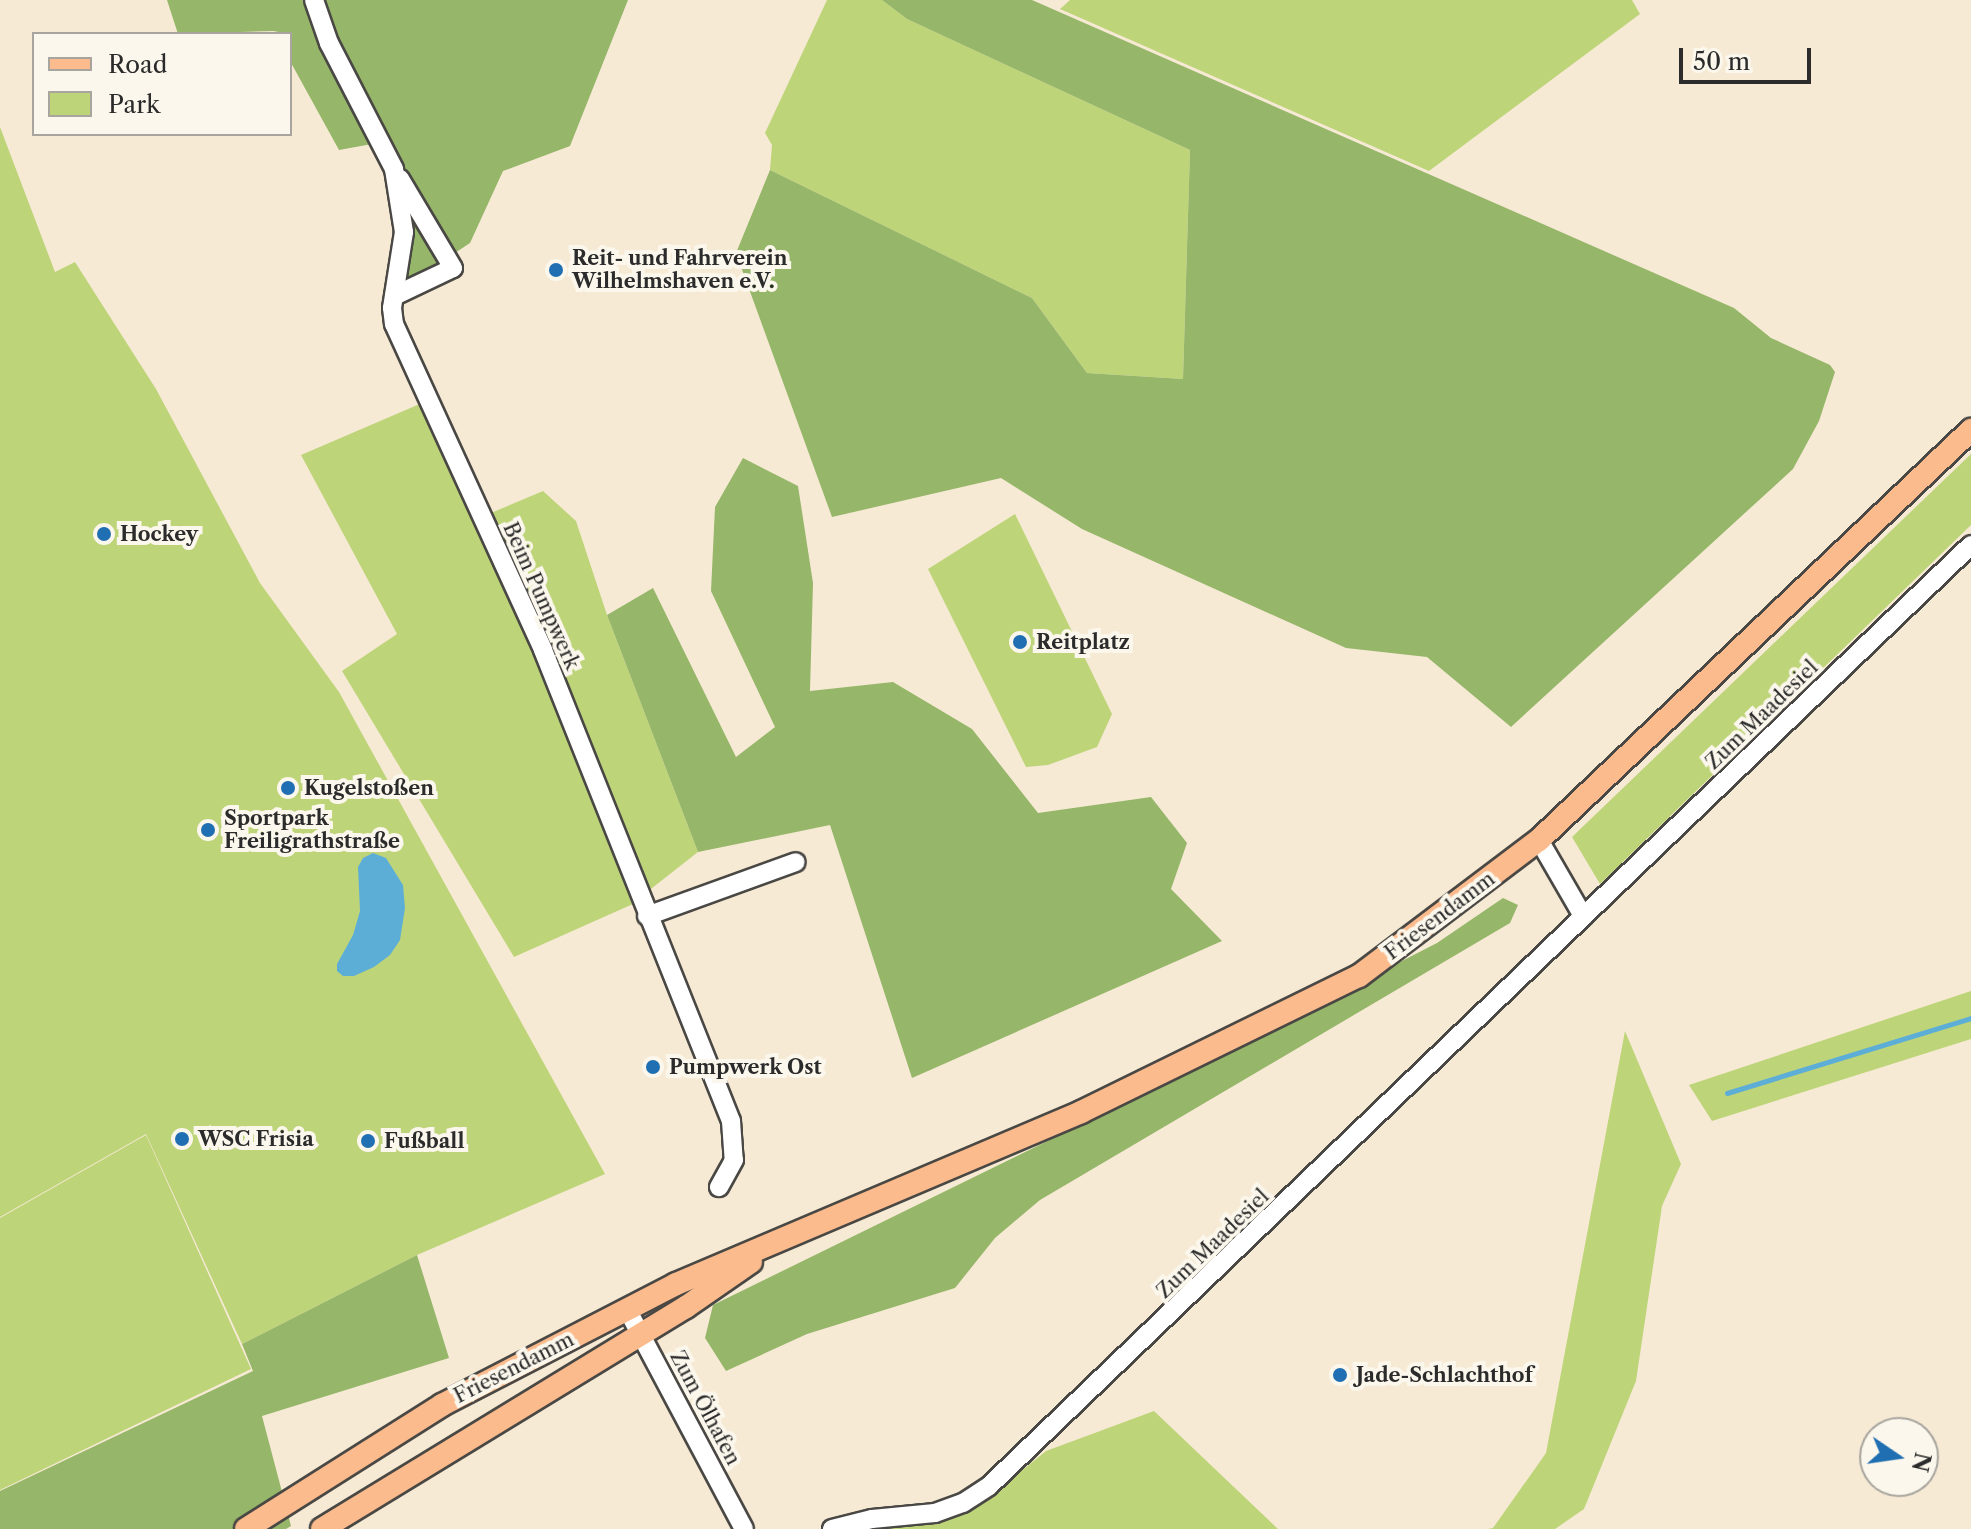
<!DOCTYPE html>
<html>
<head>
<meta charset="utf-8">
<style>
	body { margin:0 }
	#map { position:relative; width:1971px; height:1529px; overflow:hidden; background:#f7ead5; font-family:"Libre Caslon Text",serif }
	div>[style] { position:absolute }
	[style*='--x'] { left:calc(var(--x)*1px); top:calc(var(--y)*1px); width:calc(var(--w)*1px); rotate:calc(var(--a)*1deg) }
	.green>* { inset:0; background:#bed479 }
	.forest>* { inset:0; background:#96b669 }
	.water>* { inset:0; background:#5daed7 }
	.stream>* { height:5px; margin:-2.5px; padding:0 2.5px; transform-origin:2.5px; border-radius:2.5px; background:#5daed7 }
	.roads { filter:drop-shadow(2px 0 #4a4844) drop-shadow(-2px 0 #4a4844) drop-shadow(0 2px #4a4844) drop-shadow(0 -2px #4a4844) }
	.minor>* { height:18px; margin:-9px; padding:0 9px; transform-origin:9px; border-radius:9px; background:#fff }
	.major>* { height:22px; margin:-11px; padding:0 11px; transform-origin:11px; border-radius:11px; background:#fbbb8d }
	.dots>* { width:22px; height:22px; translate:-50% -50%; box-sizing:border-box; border:4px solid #fbf7ec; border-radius:50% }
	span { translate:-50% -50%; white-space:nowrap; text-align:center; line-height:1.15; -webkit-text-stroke:8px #fbf7ec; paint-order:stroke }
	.poi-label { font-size:20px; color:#2b2b2b; font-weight:700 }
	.left { translate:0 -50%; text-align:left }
	.street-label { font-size:20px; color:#2b2b2b }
	.legend { position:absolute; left:32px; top:32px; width:260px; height:104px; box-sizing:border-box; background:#fbf7ec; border:2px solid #a8a59f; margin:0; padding:10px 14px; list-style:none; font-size:24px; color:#2b2b2b }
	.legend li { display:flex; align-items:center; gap:16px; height:40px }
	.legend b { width:40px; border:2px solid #a8a59f }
	.north { position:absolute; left:1859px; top:1417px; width:80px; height:80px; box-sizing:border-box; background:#fbf7ec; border:2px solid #a8a59f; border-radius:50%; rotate:103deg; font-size:22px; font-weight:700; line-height:32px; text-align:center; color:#2b2b2b }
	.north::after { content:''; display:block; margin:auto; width:28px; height:36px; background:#1f6fb2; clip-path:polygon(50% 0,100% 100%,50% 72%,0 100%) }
	.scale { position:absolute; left:1679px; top:48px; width:132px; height:36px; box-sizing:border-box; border:4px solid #2b2b2b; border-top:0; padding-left:10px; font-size:24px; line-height:28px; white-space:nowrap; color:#2b2b2b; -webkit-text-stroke:6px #fbf7ec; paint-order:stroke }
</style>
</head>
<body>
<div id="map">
	<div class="green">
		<div style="clip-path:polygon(827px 0,882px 0,907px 19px,1190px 150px,1183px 379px,1087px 373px,1032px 298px,770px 170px,772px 145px,765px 133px)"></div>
		<div style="clip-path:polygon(1070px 0,1632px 0,1640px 14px,1429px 171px,1060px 9px)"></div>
		<div style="clip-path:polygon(0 127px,55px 272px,75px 262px,156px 389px,260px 583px,339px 692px,605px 1174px,417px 1255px,242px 1344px,146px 1134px,0 1217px)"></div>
		<div style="clip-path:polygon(422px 403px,536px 653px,633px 904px,514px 957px,342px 671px,397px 634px,301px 455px)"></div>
		<div style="clip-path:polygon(1971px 454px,1971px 525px,1600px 884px,1572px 837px)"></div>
		<div style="clip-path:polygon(543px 491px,576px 521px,607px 615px,698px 852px,647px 892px,491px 513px)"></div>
		<div style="clip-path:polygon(1015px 514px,1112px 714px,1097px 747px,1048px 765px,1026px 767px,928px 569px)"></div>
		<div style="clip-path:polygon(1971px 991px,1971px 1039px,1712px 1121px,1689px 1085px)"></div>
		<div style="clip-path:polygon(1625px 1031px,1681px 1164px,1662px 1206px,1636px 1381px,1584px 1509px,1555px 1529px,1488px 1529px,1493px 1528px,1546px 1453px)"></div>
		<div style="clip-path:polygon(146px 1135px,251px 1369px,0 1490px,0 1218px)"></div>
		<div style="clip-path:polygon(1154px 1411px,1278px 1529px,887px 1529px,973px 1510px,1046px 1451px)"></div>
	</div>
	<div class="forest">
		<div style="clip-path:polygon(167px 0,628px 0,570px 146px,503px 171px,470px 243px,402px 288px,411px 212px,372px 144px,339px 150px,290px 61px,290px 34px,273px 31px,178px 34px)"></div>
		<div style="clip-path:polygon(882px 0,1032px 0,1734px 308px,1771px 338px,1830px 365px,1835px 372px,1819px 421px,1793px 469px,1511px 727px,1427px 657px,1346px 648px,1082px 529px,1001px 478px,832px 517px,736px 253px,770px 170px,1032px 298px,1087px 373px,1183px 379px,1190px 150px,907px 19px)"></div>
		<div style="clip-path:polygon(743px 458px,798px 486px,813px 583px,810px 691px,893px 682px,972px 729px,1038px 813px,1151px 797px,1187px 843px,1171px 889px,1222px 941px,912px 1078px,830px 825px,698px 852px,607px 615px,653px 588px,736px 757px,775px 727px,711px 591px,715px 507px)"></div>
		<div style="clip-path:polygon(1503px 898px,1518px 905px,1510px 923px,1040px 1200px,995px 1238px,955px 1288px,807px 1334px,726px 1371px,705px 1338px,713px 1305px,1113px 1109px,1437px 943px)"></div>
		<div style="clip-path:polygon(417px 1255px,449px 1358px,262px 1416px,291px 1526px,286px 1529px,0 1529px,0 1491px,253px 1371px,242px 1344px)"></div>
	</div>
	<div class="water">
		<div style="clip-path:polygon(373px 853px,386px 858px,403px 885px,405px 908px,400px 940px,390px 955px,374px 967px,354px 976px,343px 976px,337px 971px,337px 964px,353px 935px,360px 911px,358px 867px,363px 858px)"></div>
	</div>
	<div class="stream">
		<div style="--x:1727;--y:1093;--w:255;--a:-17.1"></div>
	</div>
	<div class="roads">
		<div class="minor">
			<div style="--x:314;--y:0;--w:46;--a:70.8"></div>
			<div style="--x:329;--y:43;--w:142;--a:62.7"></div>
			<div style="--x:394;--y:169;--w:64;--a:81"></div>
			<div style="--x:404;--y:232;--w:77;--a:99"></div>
			<div style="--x:392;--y:308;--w:16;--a:83"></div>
			<div style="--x:394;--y:324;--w:358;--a:65.4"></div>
			<div style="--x:543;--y:650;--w:507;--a:68.24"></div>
			<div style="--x:731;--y:1121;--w:39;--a:86"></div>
			<div style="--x:734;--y:1160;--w:31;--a:119"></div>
			<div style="--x:394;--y:296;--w:65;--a:-25.4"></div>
			<div style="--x:453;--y:268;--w:104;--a:-120.8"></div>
			<div style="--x:1539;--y:840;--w:88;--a:59.9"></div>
			<div style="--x:647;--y:916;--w:158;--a:-19.9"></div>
			<div style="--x:627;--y:1309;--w:249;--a:62"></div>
			<div style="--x:832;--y:1529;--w:41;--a:-14"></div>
			<div style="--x:872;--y:1519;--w:63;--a:-5.4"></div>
			<div style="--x:935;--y:1513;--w:30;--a:-20"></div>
			<div style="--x:963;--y:1503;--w:31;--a:-33"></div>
			<div style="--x:989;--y:1486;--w:1360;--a:-43.78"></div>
		</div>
		<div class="major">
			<div style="--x:246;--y:1529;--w:232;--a:-32.3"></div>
			<div style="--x:442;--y:1405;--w:263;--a:-27.3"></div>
			<div style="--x:676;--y:1284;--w:440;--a:-23"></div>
			<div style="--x:1081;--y:1112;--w:309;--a:-26.1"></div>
			<div style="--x:1359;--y:976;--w:226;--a:-37.1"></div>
			<div style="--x:1539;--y:840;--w:596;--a:-43.5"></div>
			<div style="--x:322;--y:1529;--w:426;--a:-31.4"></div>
			<div style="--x:686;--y:1307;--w:79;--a:-34.7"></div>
		</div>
	</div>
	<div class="dots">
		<div style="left:556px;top:270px;background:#1f6fb2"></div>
		<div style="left:104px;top:534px;background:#1f6fb2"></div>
		<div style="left:1020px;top:642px;background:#1f6fb2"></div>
		<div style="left:288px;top:788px;background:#1f6fb2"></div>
		<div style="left:208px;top:830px;background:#1f6fb2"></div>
		<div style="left:653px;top:1067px;background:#1f6fb2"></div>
		<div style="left:182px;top:1139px;background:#1f6fb2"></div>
		<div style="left:368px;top:1141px;background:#1f6fb2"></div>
		<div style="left:1340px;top:1375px;background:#1f6fb2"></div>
	</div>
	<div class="poi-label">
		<span class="left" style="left:572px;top:270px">Reit- und Fahrverein<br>Wilhelmshaven e.V.</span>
		<span class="left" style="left:120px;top:534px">Hockey</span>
		<span class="left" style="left:1036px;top:642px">Reitplatz</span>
		<span class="left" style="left:304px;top:788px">Kugelstoßen</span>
		<span class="left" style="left:224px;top:830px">Sportpark<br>Freiligrathstraße</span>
		<span class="left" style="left:669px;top:1067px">Pumpwerk Ost</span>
		<span class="left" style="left:198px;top:1139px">WSC Frisia</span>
		<span class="left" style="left:384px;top:1141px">Fußball</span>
		<span class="left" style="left:1356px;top:1375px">Jade-Schlachthof</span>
	</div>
	<div class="street-label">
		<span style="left:541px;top:596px;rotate:66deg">Beim Pumpwerk</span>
		<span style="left:1762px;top:715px;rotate:-44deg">Zum Maadesiel</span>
		<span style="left:1440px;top:916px;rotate:-37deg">Friesendamm</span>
		<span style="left:1213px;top:1244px;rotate:-44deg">Zum Maadesiel</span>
		<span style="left:514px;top:1368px;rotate:-27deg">Friesendamm</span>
		<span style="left:705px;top:1408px;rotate:62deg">Zum Ölhafen</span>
	</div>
	<ul class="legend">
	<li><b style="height:10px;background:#fbbb8d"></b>Road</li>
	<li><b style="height:22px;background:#bed479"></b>Park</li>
	</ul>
	<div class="north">N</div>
	<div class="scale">50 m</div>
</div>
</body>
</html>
